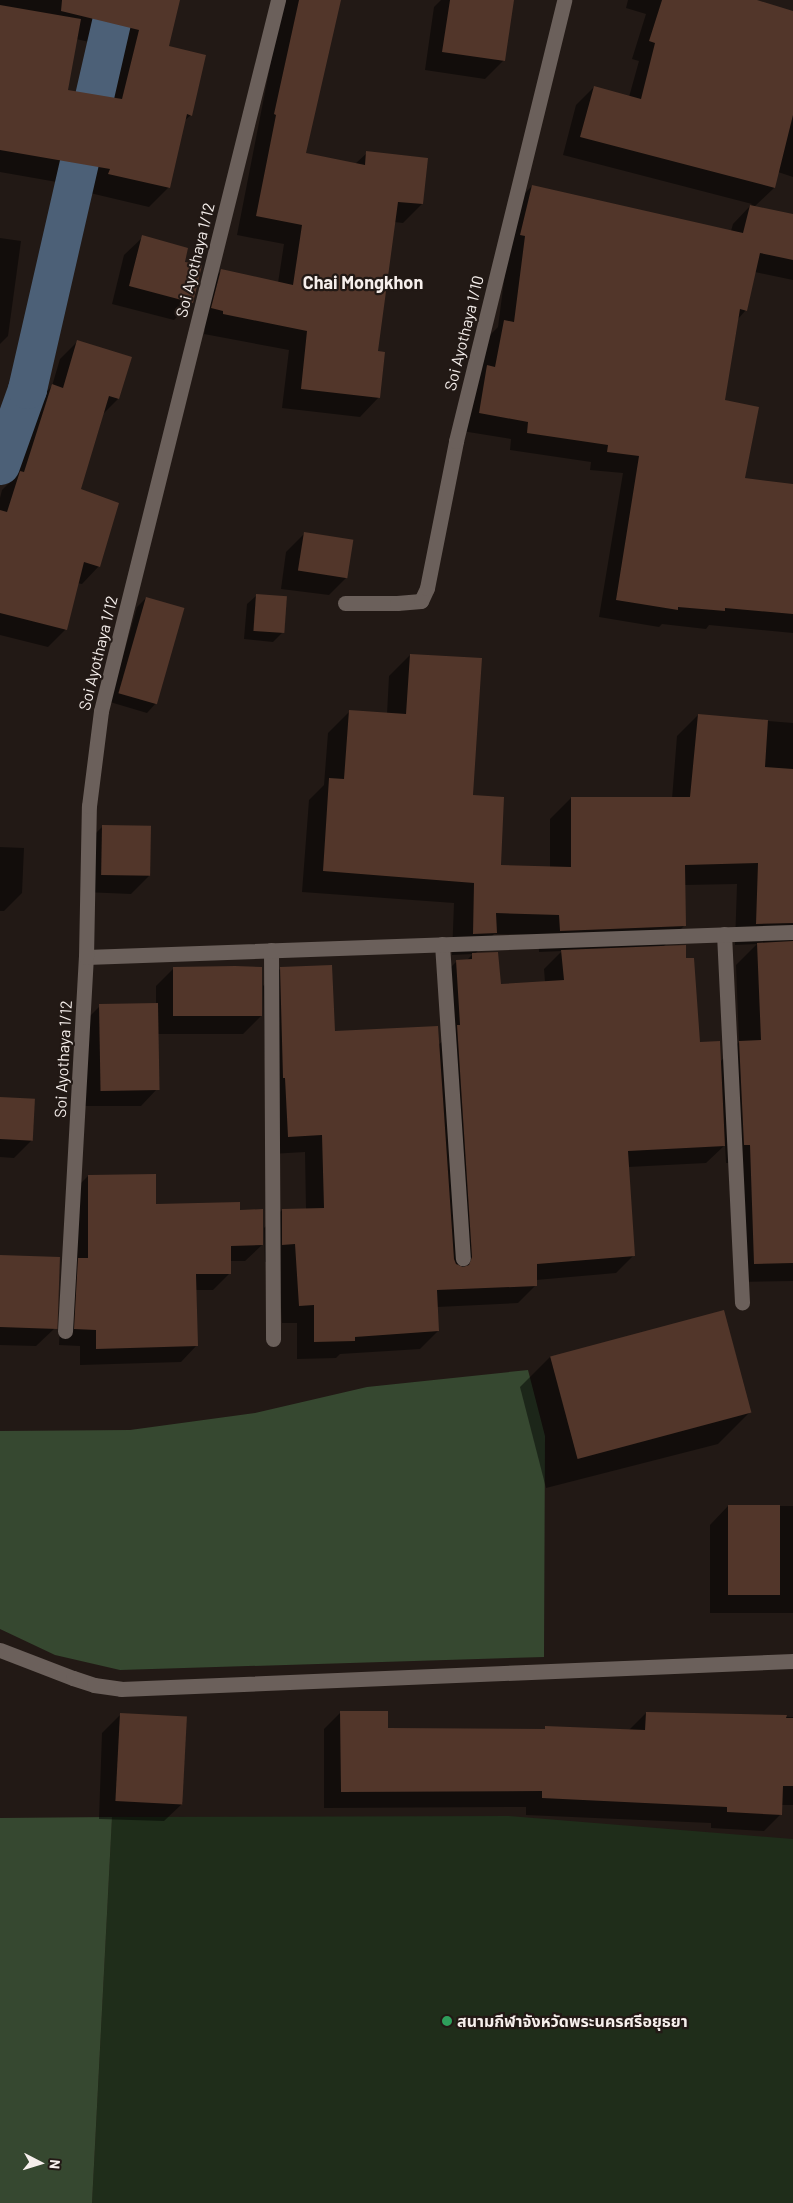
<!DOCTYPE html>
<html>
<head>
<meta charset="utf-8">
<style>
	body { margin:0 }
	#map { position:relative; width:793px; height:2203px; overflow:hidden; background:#221915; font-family:Barlow,"Noto Sans Thai",sans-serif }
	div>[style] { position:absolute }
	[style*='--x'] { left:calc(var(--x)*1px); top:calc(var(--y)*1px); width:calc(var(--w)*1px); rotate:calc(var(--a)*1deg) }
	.green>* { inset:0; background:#1f2d1a }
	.forest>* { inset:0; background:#364830 }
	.shadow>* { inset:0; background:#0007 }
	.canal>* { height:39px; margin:-19.5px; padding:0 19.5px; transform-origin:19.5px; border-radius:19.5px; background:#4c6077 }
	.building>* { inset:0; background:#52362a; transform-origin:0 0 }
	.street>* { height:15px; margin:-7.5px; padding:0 7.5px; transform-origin:7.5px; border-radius:7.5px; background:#6b605b }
	.dots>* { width:14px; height:14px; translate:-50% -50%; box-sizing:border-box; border:2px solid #221915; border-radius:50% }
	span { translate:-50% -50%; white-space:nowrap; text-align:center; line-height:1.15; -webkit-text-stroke:4.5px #221915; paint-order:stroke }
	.street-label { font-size:16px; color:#f6efec }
	.poi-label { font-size:16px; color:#f6efec; font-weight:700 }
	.left { translate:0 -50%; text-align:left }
	.neighbourhood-label { font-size:18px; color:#f6efec; font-weight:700 }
	.north { position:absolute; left:15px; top:2138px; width:50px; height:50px; -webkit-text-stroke:4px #221915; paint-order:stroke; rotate:95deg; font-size:14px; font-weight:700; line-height:20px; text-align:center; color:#f6efec }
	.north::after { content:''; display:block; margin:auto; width:18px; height:22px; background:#f6efec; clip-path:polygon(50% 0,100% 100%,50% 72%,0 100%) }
</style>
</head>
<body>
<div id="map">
	<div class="green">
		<div style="clip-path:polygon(509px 1816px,793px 1839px,793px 2203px,92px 2203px,112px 1817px)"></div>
	</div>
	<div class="forest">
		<div style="clip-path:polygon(528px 1370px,545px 1436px,544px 1657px,120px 1670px,55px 1655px,0 1629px,0 1431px,130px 1430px,255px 1413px,367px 1387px)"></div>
		<div style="clip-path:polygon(112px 1817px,92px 2203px,0 2203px,0 1818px)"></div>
	</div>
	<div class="shadow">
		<div style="clip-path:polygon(evenodd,0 0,179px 0,167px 47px,191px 115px,184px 121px,169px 187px,149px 207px,90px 193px,91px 188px,0 172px,0 0,76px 39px,120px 49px,109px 98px,67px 91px,76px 39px)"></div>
		<div style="clip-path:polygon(283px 0,340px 0,305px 154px,355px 164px,367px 153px,422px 204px,403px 223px,394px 222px,376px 353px,379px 397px,360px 417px,282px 408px,289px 350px,204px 334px,205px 330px,192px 327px,202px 290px,221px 271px,278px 283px,284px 244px,237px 235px)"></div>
		<div style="clip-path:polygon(441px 0,513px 0,503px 61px,485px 79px,425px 70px,434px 7px)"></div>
		<div style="clip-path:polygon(628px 0,753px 0,793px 13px,793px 177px,778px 172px,774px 188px,754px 207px,793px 215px,793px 280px,755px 272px,746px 310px,737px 320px,724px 401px,744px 479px,793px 486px,793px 633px,709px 625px,706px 629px,662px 624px,659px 627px,599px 617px,623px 473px,590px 470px,591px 462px,510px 450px,511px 439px,462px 431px,486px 339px,498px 327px,514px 204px,532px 186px,731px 231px,733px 224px,752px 204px,563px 155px,576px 105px,594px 87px,629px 97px,639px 61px,632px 59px,646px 14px,626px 8px)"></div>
		<div style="clip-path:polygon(143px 237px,192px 302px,174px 320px,112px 304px,124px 255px)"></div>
		<div style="clip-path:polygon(0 238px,21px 241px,8px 336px,0 344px)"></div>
		<div style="clip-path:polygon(77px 342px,118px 399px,102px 415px,79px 490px,99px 566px,82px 584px,77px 583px,65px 630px,48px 647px,0 635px,0 498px,2px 490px,9px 483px,35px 403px,52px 386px,60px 359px)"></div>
		<div style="clip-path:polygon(304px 534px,347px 577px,329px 595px,281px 589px,286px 552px)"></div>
		<div style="clip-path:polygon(257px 595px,282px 633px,273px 642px,244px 639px,247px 604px)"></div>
		<div style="clip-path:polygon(146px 598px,156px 703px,147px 713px,110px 702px,137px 607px)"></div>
		<div style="clip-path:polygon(evenodd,410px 655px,500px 867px,550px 868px,550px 819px,571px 798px,672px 799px,677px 736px,698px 715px,793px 723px,793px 1281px,736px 1282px,732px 1163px,726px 1163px,725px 1145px,706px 1163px,628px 1167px,634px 1255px,616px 1273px,536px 1280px,536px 1285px,518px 1303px,437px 1307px,438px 1331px,420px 1349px,340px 1354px,336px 1358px,297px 1359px,297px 1323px,282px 1323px,278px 1261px,265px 1262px,264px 1228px,282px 1210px,306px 1209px,305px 1152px,271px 1154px,266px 1095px,263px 986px,281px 968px,333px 1033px,438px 1045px,443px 1041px,439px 979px,456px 962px,466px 961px,473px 954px,452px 955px,454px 903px,302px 892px,309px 800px,324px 785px,328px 733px,350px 711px,387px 714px,389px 676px,410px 655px,737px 884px,735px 945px,757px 944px,736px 965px,739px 1042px,720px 1062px,699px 1043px,685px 959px,663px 947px,684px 926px,684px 885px,737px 884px,410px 655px,494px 934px,538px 935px,539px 952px,562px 951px,544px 969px,545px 982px,500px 986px,475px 954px,494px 934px)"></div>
		<div style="clip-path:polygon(103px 826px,149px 876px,131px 894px,84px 892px,85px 844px)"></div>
		<div style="clip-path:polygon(0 847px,24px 848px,22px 893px,4px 911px,0 911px)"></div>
		<div style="clip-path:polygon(174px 968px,261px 1016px,243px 1034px,157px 1034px,157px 1089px,141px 1106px,85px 1106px,83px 1023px,100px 1006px,156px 1004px,156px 986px)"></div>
		<div style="clip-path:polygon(0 1098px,32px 1140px,14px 1158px,0 1157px)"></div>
		<div style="clip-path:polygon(88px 1176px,155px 1205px,238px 1211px,262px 1245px,245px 1261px,229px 1261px,230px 1273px,213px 1290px,196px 1290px,197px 1345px,181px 1362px,80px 1365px,80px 1346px,59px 1345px,63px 1276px,72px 1192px)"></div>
		<div style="clip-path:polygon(0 1257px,55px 1328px,36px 1346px,0 1345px)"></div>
		<div style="clip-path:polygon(551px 1356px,749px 1413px,718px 1444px,546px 1488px,520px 1387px)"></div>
		<div style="clip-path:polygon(728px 1506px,793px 1506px,793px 1613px,710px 1613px,710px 1525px)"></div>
		<div style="clip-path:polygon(341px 1712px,387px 1730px,543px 1730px,546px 1728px,629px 1730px,646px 1713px,793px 1717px,793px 1805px,781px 1805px,781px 1814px,764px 1831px,711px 1828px,711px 1823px,526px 1815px,526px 1807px,324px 1808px,324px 1729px)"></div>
		<div style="clip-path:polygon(120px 1715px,183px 1803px,164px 1821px,99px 1819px,102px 1733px)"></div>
	</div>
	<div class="canal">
		<div style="--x:0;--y:465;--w:81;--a:-70.4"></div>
		<div style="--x:27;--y:389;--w:399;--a:-77.1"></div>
	</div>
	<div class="building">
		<div style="clip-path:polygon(62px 0,180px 0,169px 46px,206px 55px,192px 116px,187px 114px,170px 188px,108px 174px,110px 169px,0 150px,0 5px,81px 19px,68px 90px,122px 99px,139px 30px,61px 11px)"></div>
		<div style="clip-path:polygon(299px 0,341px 0,306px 153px,365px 165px,366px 151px,428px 158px,423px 204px,398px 202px,378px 351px,385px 352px,380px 398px,301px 389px,307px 331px,223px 314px,223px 311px,211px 308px,221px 269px,293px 285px,302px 225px,256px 216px,276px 115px,274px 114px)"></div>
		<div style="clip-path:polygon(450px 0,514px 0,505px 61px,442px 52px)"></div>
		<div style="clip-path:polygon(662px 0,757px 0,793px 11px,793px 115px,775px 188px,580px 137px,594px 86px,641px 99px,655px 43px,649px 41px)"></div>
		<div style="clip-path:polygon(532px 185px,743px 233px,750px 205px,793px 214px,793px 260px,760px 253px,747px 311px,740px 309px,725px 400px,759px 407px,745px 478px,793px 484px,793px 614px,725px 608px,725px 611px,678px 607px,678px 610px,616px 600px,639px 456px,607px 452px,608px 445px,527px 433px,528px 422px,479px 413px,487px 365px,495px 367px,504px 320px,514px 322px,525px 236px,520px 235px)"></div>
		<div style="clip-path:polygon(142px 235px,188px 248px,185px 262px,202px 265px,193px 303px,129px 286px)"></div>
		<div style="clip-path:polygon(77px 340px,132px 357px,119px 399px,109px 396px,81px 489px,119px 503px,100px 567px,84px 562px,67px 630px,0 613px,0 510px,7px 512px,20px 471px,24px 472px,52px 384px,63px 388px)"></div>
		<div style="left:304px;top:532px;width:50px;height:39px;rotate:9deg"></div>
		<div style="left:256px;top:594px;width:31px;height:37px;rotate:4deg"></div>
		<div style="left:146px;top:597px;width:40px;height:100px;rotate:16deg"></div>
		<div style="clip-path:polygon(410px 654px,482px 658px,473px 795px,504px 797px,501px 865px,571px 867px,571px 797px,690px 797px,698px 714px,768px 720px,765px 767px,793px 769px,793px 923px,756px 924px,758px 863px,685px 865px,686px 926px,560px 931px,559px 915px,496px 913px,497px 933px,473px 934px,474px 883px,323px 871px,329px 778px,344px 779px,349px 710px,406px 714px)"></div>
		<div style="left:102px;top:825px;width:49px;height:50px;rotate:1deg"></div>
		<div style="clip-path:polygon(793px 941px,793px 1263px,754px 1264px,750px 1145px,744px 1145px,739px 1041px,761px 1040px,757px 943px)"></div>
		<div style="clip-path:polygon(686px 945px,686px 958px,694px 958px,700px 1042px,720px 1041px,725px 1146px,628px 1151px,635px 1256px,537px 1264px,537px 1286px,437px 1290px,439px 1331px,355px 1337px,355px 1341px,314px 1342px,314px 1305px,299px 1306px,295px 1244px,282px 1245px,282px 1209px,324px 1208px,322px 1135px,288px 1137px,285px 1078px,283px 1078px,280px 967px,332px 965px,335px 1031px,438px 1026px,454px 1259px,456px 1264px,463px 1267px,469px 1265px,472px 1257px,457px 1025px,460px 1025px,456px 960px,472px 959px,472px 953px,498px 952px,501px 984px,564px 980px,561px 950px)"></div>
		<div style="clip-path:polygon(235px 966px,262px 967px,262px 1016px,173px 1016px,173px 967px)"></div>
		<div style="left:158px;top:1003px;width:87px;height:59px;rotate:89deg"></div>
		<div style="left:0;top:1097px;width:35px;height:42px;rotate:3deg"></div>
		<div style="clip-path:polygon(156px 1174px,156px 1204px,240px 1202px,240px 1210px,263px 1209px,263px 1245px,231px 1246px,231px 1274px,196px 1274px,198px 1346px,96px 1349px,96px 1330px,74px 1329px,78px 1258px,88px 1258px,88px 1175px)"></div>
		<div style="left:0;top:1255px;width:60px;height:72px;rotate:2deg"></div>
		<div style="left:724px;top:1310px;width:106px;height:180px;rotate:75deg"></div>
		<div style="left:728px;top:1505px;width:52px;height:90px"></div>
		<div style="clip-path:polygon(340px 1711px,388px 1711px,388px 1728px,545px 1729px,545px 1726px,645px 1730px,646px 1712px,787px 1715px,786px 1718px,793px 1718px,793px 1786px,783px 1786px,782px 1815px,727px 1812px,727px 1807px,542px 1798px,542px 1791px,341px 1792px)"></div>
		<div style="left:120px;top:1713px;width:67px;height:88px;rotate:3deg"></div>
	</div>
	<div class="street">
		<div style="--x:345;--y:603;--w:52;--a:0"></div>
		<div style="--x:397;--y:603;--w:24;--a:-5"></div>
		<div style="--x:421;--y:601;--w:14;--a:-65"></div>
		<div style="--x:427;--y:588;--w:150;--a:-78.8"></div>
		<div style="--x:456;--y:441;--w:454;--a:-76.2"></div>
		<div style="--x:724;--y:934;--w:369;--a:87.2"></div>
		<div style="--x:442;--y:944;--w:315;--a:86.2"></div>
		<div style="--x:271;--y:950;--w:389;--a:89.7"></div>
		<div style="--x:86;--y:957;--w:707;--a:-2.03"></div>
		<div style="--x:65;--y:1331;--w:375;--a:-86.8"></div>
		<div style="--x:86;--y:957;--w:151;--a:-88.9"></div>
		<div style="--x:89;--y:806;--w:96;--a:-82.8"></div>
		<div style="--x:101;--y:711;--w:733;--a:-76.02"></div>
		<div style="--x:0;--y:1650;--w:78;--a:21"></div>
		<div style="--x:73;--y:1678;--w:22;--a:18"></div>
		<div style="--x:94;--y:1685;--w:27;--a:8"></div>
		<div style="--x:121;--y:1689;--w:673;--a:-2.39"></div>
	</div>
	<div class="dots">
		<div style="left:447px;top:2021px;background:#2e9e5b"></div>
	</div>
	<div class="street-label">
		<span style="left:195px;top:260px;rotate:-76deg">Soi Ayothaya 1/12</span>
		<span style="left:464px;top:333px;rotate:-76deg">Soi Ayothaya 1/10</span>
		<span style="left:98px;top:653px;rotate:-76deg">Soi Ayothaya 1/12</span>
		<span style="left:63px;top:1059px;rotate:-87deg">Soi Ayothaya 1/12</span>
	</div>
	<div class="poi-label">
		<span class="left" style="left:457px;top:2021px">สนามกีฬาจังหวัดพระนครศรีอยุธยา</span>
	</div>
	<div class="neighbourhood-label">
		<span style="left:363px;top:282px">Chai Mongkhon</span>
	</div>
	<div class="north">N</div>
</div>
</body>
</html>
